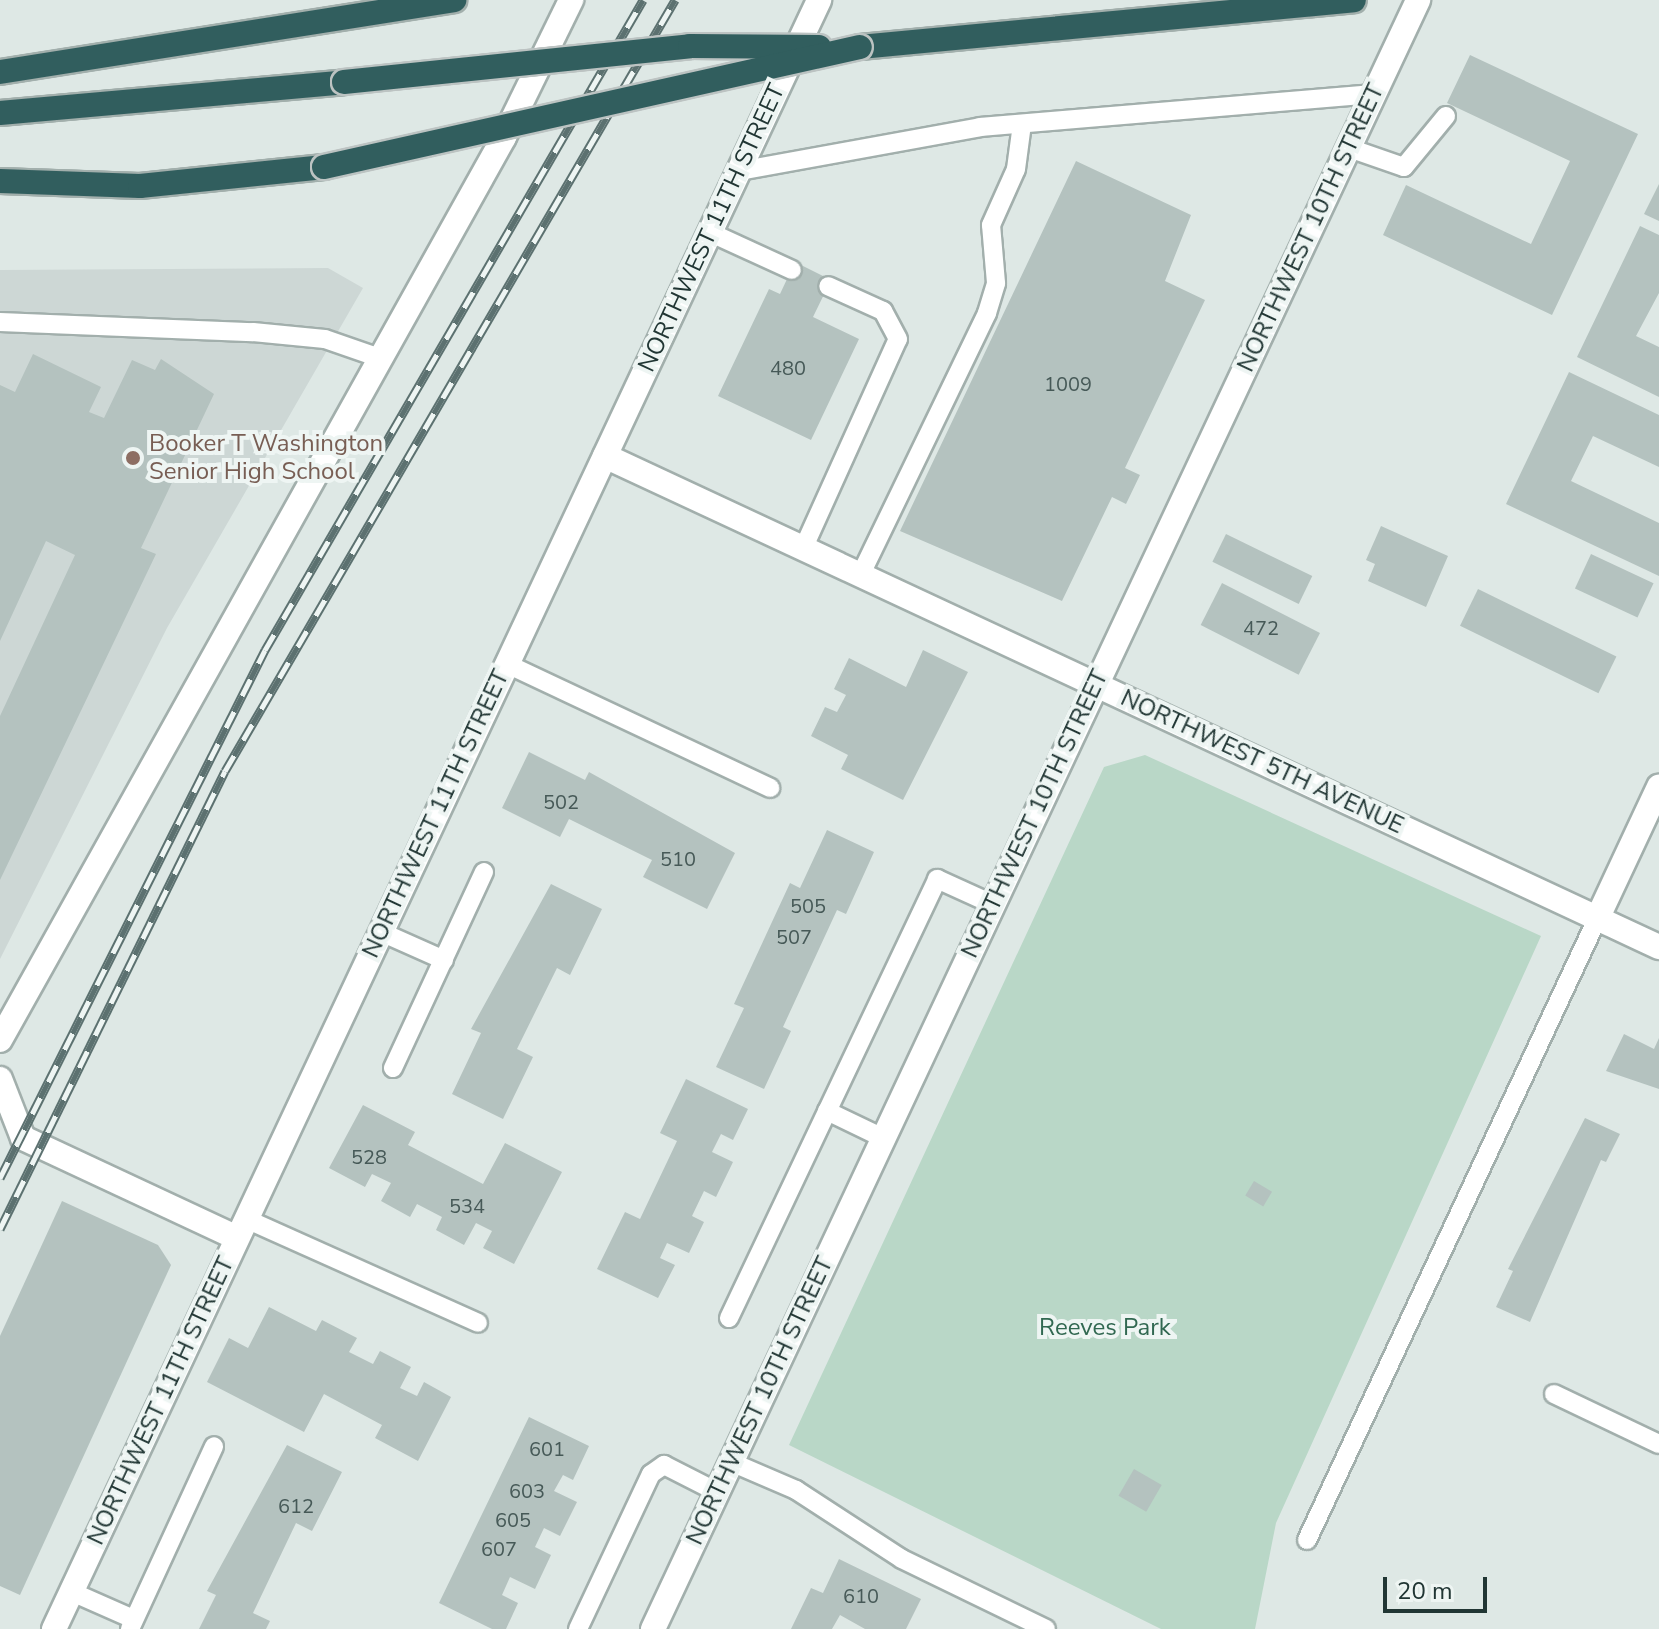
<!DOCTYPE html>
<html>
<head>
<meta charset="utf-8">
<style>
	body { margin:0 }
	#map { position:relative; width:1659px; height:1629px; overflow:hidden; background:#dee8e5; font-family:"Nunito Sans",sans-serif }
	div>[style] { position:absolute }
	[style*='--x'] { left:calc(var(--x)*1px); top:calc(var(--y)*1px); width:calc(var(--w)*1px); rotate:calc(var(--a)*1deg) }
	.built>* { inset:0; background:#cdd7d5 }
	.green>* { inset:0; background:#b9d7c7 }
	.building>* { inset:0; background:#b4c2bf; transform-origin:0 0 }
	.roads { filter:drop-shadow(2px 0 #a2afac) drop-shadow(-2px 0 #a2afac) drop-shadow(0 2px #a2afac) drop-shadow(0 -2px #a2afac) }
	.service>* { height:18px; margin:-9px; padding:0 9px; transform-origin:9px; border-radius:9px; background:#fff }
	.minor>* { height:24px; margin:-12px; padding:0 12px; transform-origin:12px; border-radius:12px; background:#fff }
	.tertiary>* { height:24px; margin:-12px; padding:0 12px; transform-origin:12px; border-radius:12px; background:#fff }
	.motorway>* { height:24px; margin:-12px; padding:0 12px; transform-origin:12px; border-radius:12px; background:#315e5e }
	.rail>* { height:9px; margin-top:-4.5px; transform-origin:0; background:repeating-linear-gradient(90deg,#eef5f3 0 18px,#5c7170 0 36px); box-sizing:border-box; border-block:2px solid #5c7170 }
	.bridges { filter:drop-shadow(2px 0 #bcc3c2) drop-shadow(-2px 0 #bcc3c2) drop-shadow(0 2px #bcc3c2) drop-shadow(0 -2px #bcc3c2) }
	.motorway-bridge>* { height:24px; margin:-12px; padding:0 12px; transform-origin:12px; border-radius:12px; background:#315e5e }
	.dots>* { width:22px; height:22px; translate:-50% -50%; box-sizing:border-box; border:4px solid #eef5f3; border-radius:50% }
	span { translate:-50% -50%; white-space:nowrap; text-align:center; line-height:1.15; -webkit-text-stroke:8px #eef5f3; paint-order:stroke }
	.number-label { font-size:20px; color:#465957 }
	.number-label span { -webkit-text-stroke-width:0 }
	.street-label { font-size:24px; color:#213634 }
	.education-label { font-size:24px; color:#785e54 }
	.left { translate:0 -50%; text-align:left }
	.park-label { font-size:24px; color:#316851 }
	.scale { position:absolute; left:1383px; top:1577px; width:104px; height:36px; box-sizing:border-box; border:4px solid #213634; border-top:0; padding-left:10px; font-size:24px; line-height:28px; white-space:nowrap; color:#213634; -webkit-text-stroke:6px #eef5f3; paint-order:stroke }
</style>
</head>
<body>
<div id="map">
	<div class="built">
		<div style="clip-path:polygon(328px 268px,363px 288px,167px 628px,0 959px,0 270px)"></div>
	</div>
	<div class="green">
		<div style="clip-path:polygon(1145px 755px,1541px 936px,1276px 1523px,1255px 1629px,1161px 1629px,789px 1445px,1104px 767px)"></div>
	</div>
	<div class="building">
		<div style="clip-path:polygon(1470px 55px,1638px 134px,1552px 315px,1383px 235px,1406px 185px,1531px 244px,1570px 161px,1447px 103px)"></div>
		<div style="clip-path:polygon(1076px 161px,1191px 215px,1165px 281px,1205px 300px,1125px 468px,1140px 475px,1126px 504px,1112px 497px,1062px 601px,900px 531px)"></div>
		<div style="clip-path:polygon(1659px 184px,1659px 221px,1644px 214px)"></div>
		<div style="clip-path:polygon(1640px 226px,1659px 235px,1659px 293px,1636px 336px,1659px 347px,1659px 397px,1577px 357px)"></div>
		<div style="clip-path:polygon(795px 262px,831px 280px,813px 317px,859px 339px,811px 440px,718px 396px,769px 289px,780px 294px)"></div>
		<div style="clip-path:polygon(33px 354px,101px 387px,89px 412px,104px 418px,132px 360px,155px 370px,161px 359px,214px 394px,141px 548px,156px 554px,0 880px,0 716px,75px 555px,46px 541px,0 641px,0 385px,15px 392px)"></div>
		<div style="clip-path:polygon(1569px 372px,1659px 415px,1659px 467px,1593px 436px,1571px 481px,1659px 523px,1659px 576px,1506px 504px)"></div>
		<div style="clip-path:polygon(1381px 526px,1448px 556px,1426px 607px,1368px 581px,1375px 564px,1366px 560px)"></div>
		<div style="left:1226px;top:534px;width:96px;height:31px;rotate:26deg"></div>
		<div style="left:1591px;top:554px;width:69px;height:38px;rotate:25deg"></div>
		<div style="left:1222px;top:583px;width:110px;height:47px;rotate:27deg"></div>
		<div style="left:1478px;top:589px;width:154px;height:41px;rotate:26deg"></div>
		<div style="clip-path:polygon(923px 650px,968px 672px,903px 800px,841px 769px,848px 755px,811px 736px,825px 707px,837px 712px,846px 695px,834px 689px,849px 658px,906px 687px)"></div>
		<div style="clip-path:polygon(529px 752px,585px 780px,589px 772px,735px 853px,707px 909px,643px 877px,652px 860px,569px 819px,560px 837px,502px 808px)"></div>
		<div style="clip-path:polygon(827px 830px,874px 852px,846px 914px,837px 910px,783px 1027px,791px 1031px,764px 1089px,716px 1067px,744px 1008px,734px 1004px,790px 883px,800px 888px)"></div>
		<div style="clip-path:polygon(551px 884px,602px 909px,570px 975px,557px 968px,517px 1049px,533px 1057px,503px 1119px,452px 1094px,481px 1033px,471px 1029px)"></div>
		<div style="clip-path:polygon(1624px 1034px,1654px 1049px,1659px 1038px,1659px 1089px,1606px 1071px)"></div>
		<div style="clip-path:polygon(686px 1079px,748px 1109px,733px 1140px,721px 1134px,712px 1152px,733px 1162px,716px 1197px,704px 1191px,692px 1216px,704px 1222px,689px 1253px,667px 1243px,660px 1258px,675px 1265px,658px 1298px,597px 1269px,625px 1212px,640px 1219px,677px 1141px,660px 1133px)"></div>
		<div style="clip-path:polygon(363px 1105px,415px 1132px,408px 1145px,483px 1184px,505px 1143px,562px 1172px,514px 1264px,483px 1248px,492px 1231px,476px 1223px,464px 1245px,436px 1230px,442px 1217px,417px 1204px,410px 1217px,381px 1201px,391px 1183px,372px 1174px,365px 1187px,329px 1168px)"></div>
		<div style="clip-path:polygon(1585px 1118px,1620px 1134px,1606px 1162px,1601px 1160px,1530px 1322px,1496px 1307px,1513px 1271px,1508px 1269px)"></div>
		<div style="left:1254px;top:1181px;width:21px;height:17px;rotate:31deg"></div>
		<div style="clip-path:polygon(62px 1201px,158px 1245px,171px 1265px,20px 1595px,0 1586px,0 1336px)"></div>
		<div style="clip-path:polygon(269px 1307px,316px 1331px,322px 1320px,357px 1338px,349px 1352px,373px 1364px,380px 1351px,411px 1367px,400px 1388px,417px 1396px,424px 1382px,451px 1397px,418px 1461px,375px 1438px,382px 1425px,324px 1394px,304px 1432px,207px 1382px,229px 1338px,248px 1348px)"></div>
		<div style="clip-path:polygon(529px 1417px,589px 1446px,573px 1480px,563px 1475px,554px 1491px,577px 1502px,560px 1536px,544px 1528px,535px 1547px,551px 1555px,535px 1589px,510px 1577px,502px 1595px,518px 1603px,506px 1629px,492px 1629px,439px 1603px)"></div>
		<div style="clip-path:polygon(287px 1445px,342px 1472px,312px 1531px,296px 1523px,253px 1613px,270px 1621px,266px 1629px,199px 1629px,216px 1595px,207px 1591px)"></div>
		<div style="left:1134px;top:1469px;width:32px;height:31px;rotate:30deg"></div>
		<div style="clip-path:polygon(839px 1559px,921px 1599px,906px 1629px,865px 1629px,840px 1615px,832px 1629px,791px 1629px,811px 1588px,823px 1593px)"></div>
	</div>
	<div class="roads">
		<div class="service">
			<div style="--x:1349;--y:148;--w:58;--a:19.1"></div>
			<div style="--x:1404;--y:167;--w:66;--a:-50.5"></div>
			<div style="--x:739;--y:171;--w:245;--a:-10.3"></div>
			<div style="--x:980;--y:127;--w:395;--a:-4.8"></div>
			<div style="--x:709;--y:232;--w:91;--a:24.6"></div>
			<div style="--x:0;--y:322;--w:253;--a:2.3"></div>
			<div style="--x:253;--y:332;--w:72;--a:5.6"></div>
			<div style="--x:325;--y:339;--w:58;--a:19.1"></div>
			<div style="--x:803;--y:549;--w:230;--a:-65.7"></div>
			<div style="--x:898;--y:339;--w:32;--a:-118"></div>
			<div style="--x:883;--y:311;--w:60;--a:-155.6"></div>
			<div style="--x:860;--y:576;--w:292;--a:-64.2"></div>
			<div style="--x:987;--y:313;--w:31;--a:-73"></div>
			<div style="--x:996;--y:283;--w:58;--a:-94.9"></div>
			<div style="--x:991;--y:225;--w:61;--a:-65.9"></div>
			<div style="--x:1016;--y:169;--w:45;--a:-82.4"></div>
			<div style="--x:507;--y:664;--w:291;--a:25.2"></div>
			<div style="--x:381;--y:932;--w:69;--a:24"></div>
			<div style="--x:393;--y:1068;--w:216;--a:-65.1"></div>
			<div style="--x:827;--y:1111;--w:62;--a:25.7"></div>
			<div style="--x:246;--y:1219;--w:254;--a:24.1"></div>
			<div style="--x:729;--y:1318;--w:486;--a:-64.6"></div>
			<div style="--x:937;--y:879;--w:60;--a:24.4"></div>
			<div style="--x:1554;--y:1394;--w:116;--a:25.5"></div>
			<div style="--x:731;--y:1462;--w:71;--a:23.3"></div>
			<div style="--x:796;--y:1490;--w:126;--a:33.1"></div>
			<div style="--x:902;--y:1559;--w:160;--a:25.9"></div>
			<div style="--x:1307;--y:1540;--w:688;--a:-64.96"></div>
			<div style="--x:72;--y:1592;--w:62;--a:23.7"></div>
			<div style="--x:130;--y:1629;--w:201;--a:-65.3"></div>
			<div style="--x:578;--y:1629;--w:171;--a:-64.8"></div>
			<div style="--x:651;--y:1474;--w:16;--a:-35"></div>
			<div style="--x:664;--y:1465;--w:59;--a:27"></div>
		</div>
		<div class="minor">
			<div style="--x:605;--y:456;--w:1163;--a:24.98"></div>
			<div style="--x:1598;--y:917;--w:144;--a:-64.9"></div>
			<div style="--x:0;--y:1040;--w:1034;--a:-60.83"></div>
			<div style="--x:504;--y:137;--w:153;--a:-63.9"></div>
			<div style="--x:0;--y:1079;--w:63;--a:68.7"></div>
			<div style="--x:23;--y:1138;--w:236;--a:25"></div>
		</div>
		<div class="tertiary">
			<div style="--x:54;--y:1629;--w:1800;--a:-64.84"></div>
			<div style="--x:653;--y:1629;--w:1800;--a:-64.84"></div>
		</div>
		<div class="motorway">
			<div style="--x:860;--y:47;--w:496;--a:-5.4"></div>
			<div style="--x:0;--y:72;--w:460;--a:-9"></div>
			<div style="--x:0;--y:113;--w:345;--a:-5.1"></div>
			<div style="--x:0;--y:181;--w:140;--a:2"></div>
			<div style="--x:140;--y:186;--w:185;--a:-5.9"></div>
		</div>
	</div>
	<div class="rail">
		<div style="--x:0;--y:1178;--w:591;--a:-63.35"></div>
		<div style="--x:265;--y:650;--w:752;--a:-59.82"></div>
		<div style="--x:0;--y:1229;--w:510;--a:-63.84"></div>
		<div style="--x:225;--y:771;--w:893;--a:-59.73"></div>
	</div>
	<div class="bridges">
		<div class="motorway-bridge">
			<div style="--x:344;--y:82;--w:348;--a:-5.9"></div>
			<div style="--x:690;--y:46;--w:129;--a:0.4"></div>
			<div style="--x:324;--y:167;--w:549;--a:-12.62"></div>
		</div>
	</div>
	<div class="dots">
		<div style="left:133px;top:458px;background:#8d6e63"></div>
	</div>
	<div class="number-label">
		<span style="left:788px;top:368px">480</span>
		<span style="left:1068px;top:384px">1009</span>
		<span style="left:1261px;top:628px">472</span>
		<span style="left:561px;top:802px">502</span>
		<span style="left:678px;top:859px">510</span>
		<span style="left:808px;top:906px">505</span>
		<span style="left:794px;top:937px">507</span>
		<span style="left:369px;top:1157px">528</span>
		<span style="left:467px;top:1206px">534</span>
		<span style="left:547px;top:1449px">601</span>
		<span style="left:527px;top:1491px">603</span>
		<span style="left:296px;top:1506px">612</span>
		<span style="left:513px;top:1520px">605</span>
		<span style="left:499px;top:1549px">607</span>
		<span style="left:861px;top:1596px">610</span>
	</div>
	<div class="street-label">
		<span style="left:712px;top:228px;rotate:-65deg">NORTHWEST 11TH STREET</span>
		<span style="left:1311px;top:228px;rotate:-65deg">NORTHWEST 10TH STREET</span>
		<span style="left:1262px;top:762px;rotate:25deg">NORTHWEST 5TH AVENUE</span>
		<span style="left:436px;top:814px;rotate:-65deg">NORTHWEST 11TH STREET</span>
		<span style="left:1035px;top:814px;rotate:-65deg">NORTHWEST 10TH STREET</span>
		<span style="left:161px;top:1401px;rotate:-65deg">NORTHWEST 11TH STREET</span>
		<span style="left:760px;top:1401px;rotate:-65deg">NORTHWEST 10TH STREET</span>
	</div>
	<div class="education-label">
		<span class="left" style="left:149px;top:458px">Booker T Washington<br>Senior High School</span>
	</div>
	<div class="park-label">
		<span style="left:1105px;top:1328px">Reeves Park</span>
	</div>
	<div class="scale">20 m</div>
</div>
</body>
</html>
